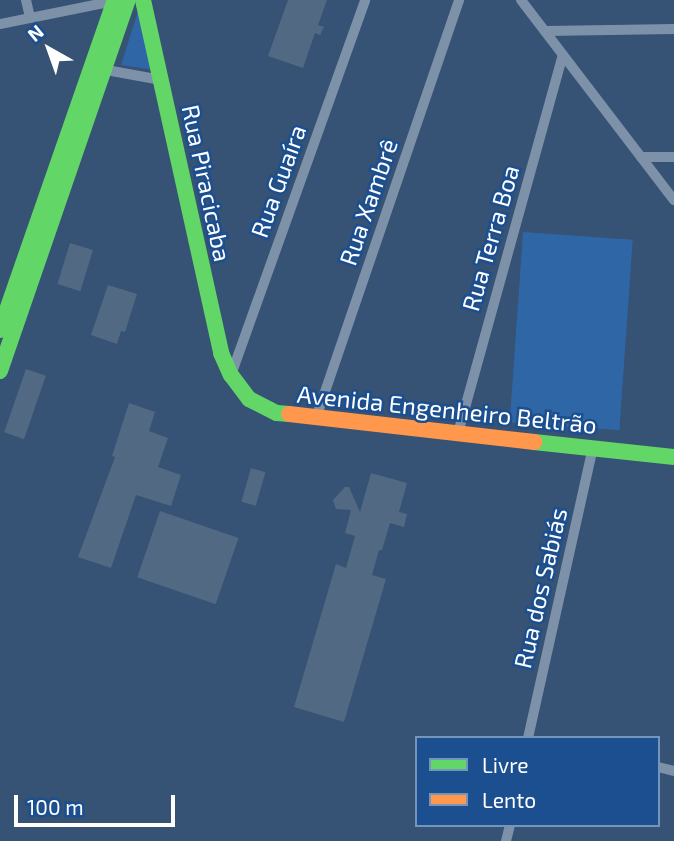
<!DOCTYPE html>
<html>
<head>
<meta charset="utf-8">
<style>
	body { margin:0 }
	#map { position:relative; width:674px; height:841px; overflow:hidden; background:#365274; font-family:"Exo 2",sans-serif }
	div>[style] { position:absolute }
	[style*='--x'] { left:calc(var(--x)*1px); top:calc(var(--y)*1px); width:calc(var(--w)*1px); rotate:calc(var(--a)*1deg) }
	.green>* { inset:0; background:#2f66a5; transform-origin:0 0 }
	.building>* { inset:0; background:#526984; transform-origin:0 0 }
	.street>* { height:10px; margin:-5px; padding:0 5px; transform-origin:5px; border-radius:5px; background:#7d92a8 }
	.fast>* { height:16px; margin:-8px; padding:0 8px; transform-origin:8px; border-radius:8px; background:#63d668 }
	.slow>* { height:16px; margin:-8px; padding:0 8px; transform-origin:8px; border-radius:8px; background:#ff974d }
	span { translate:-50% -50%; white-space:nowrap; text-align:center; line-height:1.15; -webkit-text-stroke:5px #1b4f8f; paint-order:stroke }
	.street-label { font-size:24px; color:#fff }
	.legend { position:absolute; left:415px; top:736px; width:245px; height:91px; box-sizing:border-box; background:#1b4f8f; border:2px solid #7695bc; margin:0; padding:9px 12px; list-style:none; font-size:21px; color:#fff }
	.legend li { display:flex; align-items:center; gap:14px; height:35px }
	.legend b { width:35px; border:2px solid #7695bc }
	.north { position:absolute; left:14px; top:14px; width:70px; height:70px; -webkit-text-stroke:5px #1b4f8f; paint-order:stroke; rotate:320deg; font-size:19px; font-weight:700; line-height:28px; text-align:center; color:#fff }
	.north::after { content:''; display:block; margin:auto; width:24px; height:32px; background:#fff; clip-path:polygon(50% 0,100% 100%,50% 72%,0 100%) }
	.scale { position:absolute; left:14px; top:795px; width:161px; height:32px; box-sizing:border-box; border:4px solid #fff; border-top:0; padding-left:9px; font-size:21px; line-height:24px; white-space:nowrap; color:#fff; -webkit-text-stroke:5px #1b4f8f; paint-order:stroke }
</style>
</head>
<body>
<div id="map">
	<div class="green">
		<div style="clip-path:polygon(138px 11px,153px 70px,121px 65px)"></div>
		<div style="left:523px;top:232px;width:110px;height:191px;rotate:4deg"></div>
	</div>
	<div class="building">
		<div style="clip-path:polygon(288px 0,327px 0,318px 25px,324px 27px,320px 35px,315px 33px,303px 68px,268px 56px)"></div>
		<div style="left:70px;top:243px;width:24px;height:43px;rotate:17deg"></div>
		<div style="clip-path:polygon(108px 285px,137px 294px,125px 332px,121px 331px,117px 344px,91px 335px)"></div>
		<div style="left:26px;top:369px;width:21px;height:67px;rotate:19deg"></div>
		<div style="clip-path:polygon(129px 403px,155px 412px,149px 431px,168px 438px,158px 467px,181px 475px,171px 506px,136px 495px,111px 568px,78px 557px,115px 457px,112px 456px)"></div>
		<div style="left:251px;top:468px;width:15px;height:35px;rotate:16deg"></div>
		<div style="clip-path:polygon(371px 473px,407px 483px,399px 512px,407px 514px,404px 527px,390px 523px,382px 550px,379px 550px,372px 575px,386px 579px,344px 722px,294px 707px,336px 564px,346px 568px,355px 536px,345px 533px,351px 510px,336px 509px,333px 500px,345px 487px,349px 487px,360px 512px)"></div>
		<div style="left:160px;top:511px;width:83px;height:70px;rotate:19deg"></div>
	</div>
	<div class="street">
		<div style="--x:26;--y:0;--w:18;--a:77"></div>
		<div style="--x:521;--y:0;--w:252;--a:52.6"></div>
		<div style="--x:0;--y:24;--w:116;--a:-11.4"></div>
		<div style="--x:545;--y:31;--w:129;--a:-0.9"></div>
		<div style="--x:101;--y:69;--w:61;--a:10.4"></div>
		<div style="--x:641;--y:157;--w:33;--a:0"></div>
		<div style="--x:231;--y:375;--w:398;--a:-70.3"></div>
		<div style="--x:316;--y:418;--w:442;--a:-71.1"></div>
		<div style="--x:458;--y:433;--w:392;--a:-74.5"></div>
		<div style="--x:528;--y:738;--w:297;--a:-77.4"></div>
		<div style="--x:658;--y:767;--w:16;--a:14"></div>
		<div style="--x:506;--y:841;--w:16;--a:-76"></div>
	</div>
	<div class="fast">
		<div style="--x:143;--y:0;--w:362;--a:77.5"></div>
		<div style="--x:221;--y:353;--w:24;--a:66"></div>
		<div style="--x:231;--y:375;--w:30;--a:53"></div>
		<div style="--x:249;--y:399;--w:31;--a:27"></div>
		<div style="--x:277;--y:413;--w:12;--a:5"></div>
		<div style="--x:0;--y:330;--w:346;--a:-70.8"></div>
		<div style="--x:0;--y:371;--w:392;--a:-71"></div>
		<div style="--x:534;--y:442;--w:141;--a:6.1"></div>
	</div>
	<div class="slow">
		<div style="--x:289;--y:414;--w:247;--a:6.5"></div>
	</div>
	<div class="street-label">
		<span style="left:278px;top:181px;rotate:-70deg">Rua Guaíra</span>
		<span style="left:207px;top:183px;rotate:78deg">Rua Piracicaba</span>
		<span style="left:368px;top:202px;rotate:-71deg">Rua Xambrê</span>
		<span style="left:490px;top:238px;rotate:-74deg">Rua Terra Boa</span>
		<span style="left:447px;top:409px;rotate:6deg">Avenida Engenheiro Beltrão</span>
		<span style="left:540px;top:588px;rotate:-77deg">Rua dos Sabiás</span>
	</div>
	<ul class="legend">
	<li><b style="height:9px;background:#63d668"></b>Livre</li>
	<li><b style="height:9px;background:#ff974d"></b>Lento</li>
	</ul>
	<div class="north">N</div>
	<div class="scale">100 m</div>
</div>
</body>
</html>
